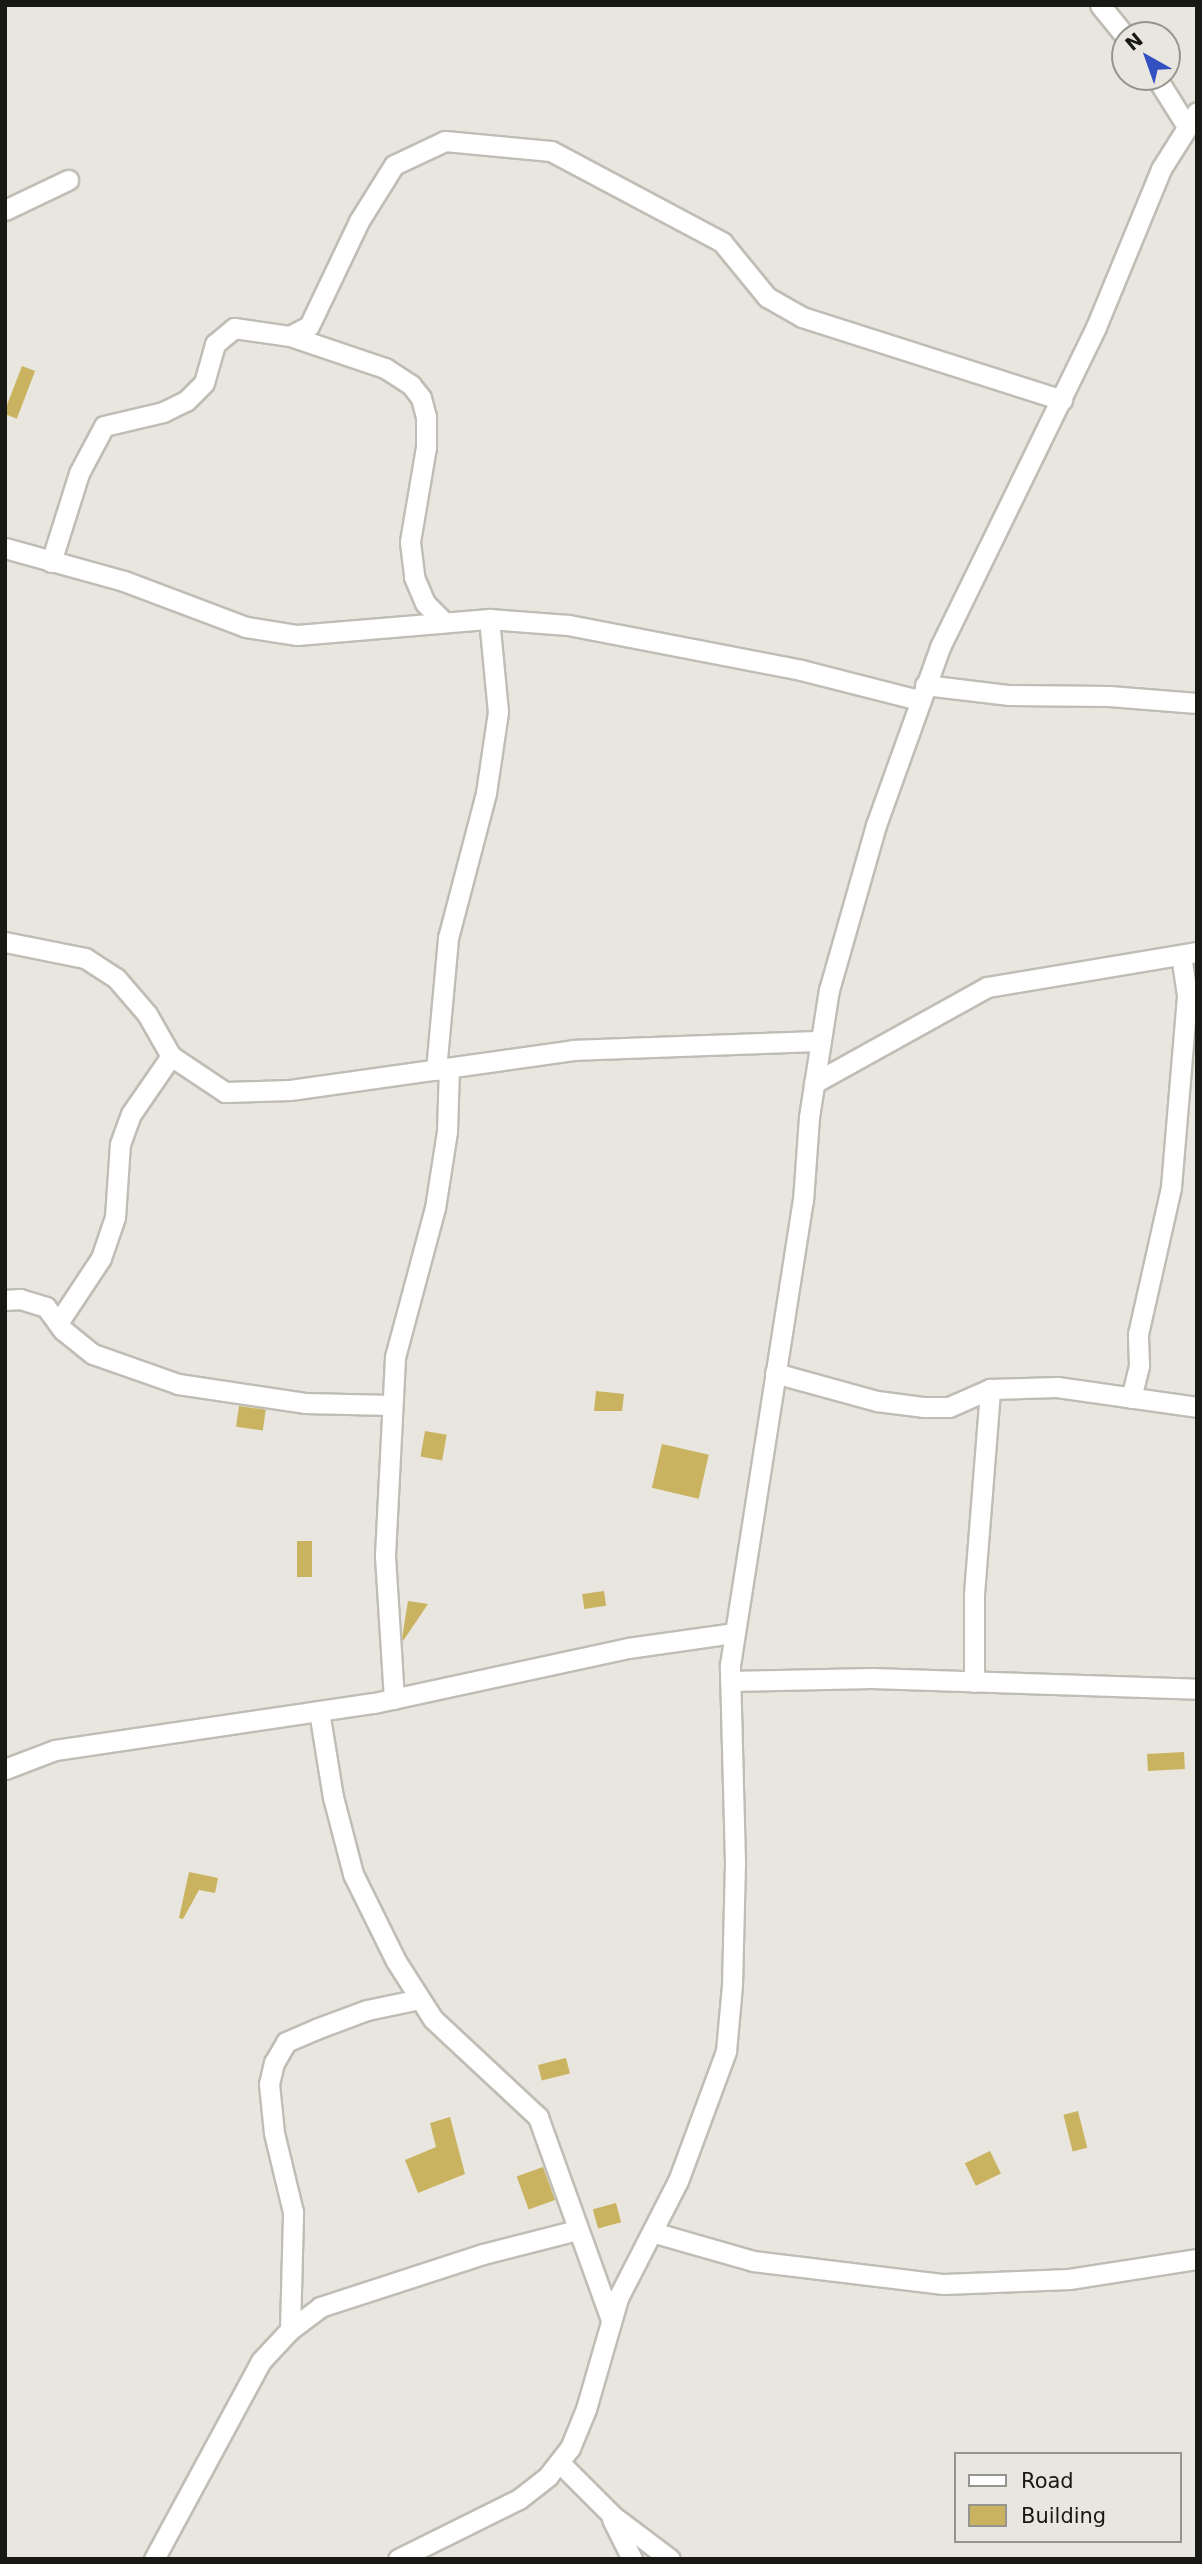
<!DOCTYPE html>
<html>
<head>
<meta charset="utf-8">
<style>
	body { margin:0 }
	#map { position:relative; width:1202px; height:2564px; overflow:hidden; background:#e8e6de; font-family:"DejaVu Sans",sans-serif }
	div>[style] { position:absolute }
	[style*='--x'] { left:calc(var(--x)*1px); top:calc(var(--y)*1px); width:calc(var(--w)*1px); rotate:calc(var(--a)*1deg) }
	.building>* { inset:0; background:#cab360; transform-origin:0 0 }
	.roads { filter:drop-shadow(2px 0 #c0bdb5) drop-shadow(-2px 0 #c0bdb5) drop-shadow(0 2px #c0bdb5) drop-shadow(0 -2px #c0bdb5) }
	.minor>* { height:19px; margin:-9.5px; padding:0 9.5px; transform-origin:9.5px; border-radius:9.5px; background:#fff }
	span { translate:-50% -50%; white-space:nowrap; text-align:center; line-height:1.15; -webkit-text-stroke:5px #e8e6de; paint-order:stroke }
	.frame { position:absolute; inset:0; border:7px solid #181815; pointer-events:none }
	.legend { position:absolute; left:954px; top:2452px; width:228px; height:91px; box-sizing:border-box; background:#e8e6de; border:2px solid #95948e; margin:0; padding:9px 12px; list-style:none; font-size:21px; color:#181815 }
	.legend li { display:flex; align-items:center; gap:14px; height:35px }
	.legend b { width:35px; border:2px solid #95948e }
	.north { position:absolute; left:1111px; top:21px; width:70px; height:70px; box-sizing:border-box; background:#e8e6de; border:2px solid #95948e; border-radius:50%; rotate:320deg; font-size:19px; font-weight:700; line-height:28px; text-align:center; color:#181815 }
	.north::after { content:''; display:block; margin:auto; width:24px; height:32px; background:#3350c1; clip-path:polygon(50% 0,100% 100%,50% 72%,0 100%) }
</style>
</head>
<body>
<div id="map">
	<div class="building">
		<div style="left:22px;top:366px;width:14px;height:51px;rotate:21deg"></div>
		<div style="clip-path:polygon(596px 1391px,624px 1394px,622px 1411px,594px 1411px)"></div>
		<div style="left:239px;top:1406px;width:27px;height:21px;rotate:8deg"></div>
		<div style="left:425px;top:1431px;width:22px;height:26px;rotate:10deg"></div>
		<div style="left:662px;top:1444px;width:48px;height:45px;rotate:13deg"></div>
		<div style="left:297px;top:1541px;width:15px;height:36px"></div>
		<div style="left:604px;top:1591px;width:15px;height:22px;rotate:82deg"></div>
		<div style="clip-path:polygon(408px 1601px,428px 1604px,403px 1641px,402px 1638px)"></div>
		<div style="left:1184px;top:1752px;width:17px;height:37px;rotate:87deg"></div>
		<div style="clip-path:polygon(189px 1872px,218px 1878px,215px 1893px,199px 1890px,183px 1919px,179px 1918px)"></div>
		<div style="left:566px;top:2058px;width:16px;height:29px;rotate:76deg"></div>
		<div style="left:1078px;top:2111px;width:38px;height:15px;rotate:76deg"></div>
		<div style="clip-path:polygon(450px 2117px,465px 2174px,418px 2193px,405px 2160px,436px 2147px,430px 2123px)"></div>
		<div style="left:990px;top:2151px;width:25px;height:28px;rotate:64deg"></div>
		<div style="left:543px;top:2167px;width:35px;height:28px;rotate:70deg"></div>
		<div style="left:616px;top:2203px;width:20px;height:24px;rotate:75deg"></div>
	</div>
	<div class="roads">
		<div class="minor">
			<div style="--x:1100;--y:5;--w:40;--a:51"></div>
			<div style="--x:1156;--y:77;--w:57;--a:58"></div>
			<div style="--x:5;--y:210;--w:70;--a:-25.5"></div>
			<div style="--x:290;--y:336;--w:100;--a:18.6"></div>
			<div style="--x:385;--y:368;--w:31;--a:33"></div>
			<div style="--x:411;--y:385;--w:16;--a:52"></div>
			<div style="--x:421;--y:398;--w:20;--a:75"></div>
			<div style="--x:426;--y:417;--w:30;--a:90"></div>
			<div style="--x:426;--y:447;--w:96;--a:99.6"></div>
			<div style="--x:410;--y:542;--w:35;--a:83"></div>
			<div style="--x:414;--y:577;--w:28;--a:67"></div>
			<div style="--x:425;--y:603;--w:25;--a:45"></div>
			<div style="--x:5;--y:548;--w:123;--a:15.5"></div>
			<div style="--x:124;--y:581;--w:130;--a:20.7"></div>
			<div style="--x:246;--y:627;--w:52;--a:8.9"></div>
			<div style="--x:297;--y:635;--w:193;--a:-4.8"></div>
			<div style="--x:489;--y:619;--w:79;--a:4.3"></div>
			<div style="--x:568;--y:625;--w:237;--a:10.9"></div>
			<div style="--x:801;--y:670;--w:122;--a:14.3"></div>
			<div style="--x:51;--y:562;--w:93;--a:-72.5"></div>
			<div style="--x:79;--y:473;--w:53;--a:-62"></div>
			<div style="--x:104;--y:426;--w:61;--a:-13.3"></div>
			<div style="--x:163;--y:412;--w:25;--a:-26"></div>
			<div style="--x:186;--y:401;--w:25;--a:-45"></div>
			<div style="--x:204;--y:383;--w:41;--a:-74.2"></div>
			<div style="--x:215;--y:344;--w:25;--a:-40"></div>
			<div style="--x:234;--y:328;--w:57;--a:8.1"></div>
			<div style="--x:290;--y:336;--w:21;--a:-28"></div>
			<div style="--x:309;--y:326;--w:116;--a:-64.5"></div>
			<div style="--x:359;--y:221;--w:66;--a:-58"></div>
			<div style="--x:394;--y:165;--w:56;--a:-25.2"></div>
			<div style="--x:445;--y:141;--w:106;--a:5.4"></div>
			<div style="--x:551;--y:151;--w:194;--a:28"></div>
			<div style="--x:722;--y:242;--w:71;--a:50.7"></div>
			<div style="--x:767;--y:297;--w:40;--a:29.7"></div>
			<div style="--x:802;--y:317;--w:273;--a:17.7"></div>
			<div style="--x:925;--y:685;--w:85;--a:6.8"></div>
			<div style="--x:1009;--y:695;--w:100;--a:0.6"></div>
			<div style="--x:1109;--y:696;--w:88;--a:4.5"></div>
			<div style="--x:5;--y:942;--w:82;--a:11.3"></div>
			<div style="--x:85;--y:958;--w:37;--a:33"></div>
			<div style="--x:116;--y:978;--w:48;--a:49.3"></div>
			<div style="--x:147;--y:1014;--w:48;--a:60.3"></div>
			<div style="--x:171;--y:1056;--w:65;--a:33.7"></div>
			<div style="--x:225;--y:1092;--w:65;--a:-1.8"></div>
			<div style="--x:290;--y:1090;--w:286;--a:-8"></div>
			<div style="--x:573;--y:1050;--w:248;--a:-2.1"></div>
			<div style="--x:436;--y:1070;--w:133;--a:-84.8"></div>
			<div style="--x:448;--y:938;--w:150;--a:-75.3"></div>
			<div style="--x:486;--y:793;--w:82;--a:-81.6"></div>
			<div style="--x:498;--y:712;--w:93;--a:-95.5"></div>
			<div style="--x:814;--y:1083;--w:198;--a:-29"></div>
			<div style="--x:987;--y:987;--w:213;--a:-9.5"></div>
			<div style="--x:5;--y:1300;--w:15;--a:-4"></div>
			<div style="--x:20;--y:1299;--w:27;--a:17"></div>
			<div style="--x:46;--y:1307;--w:29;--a:54"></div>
			<div style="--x:63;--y:1330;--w:38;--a:39"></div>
			<div style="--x:93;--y:1354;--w:90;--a:19.4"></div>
			<div style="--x:178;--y:1384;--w:128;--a:8.5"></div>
			<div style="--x:305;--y:1403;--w:86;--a:1.3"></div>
			<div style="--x:58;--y:1323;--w:78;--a:-56.5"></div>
			<div style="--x:101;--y:1258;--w:43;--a:-71.1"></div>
			<div style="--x:115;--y:1217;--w:73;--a:-86.1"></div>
			<div style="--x:120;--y:1144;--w:32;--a:-70"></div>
			<div style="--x:131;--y:1114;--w:70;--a:-55.4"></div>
			<div style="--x:775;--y:1373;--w:106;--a:15.4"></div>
			<div style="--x:877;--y:1401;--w:46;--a:7.4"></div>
			<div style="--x:923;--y:1407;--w:26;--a:0"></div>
			<div style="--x:949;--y:1407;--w:45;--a:-23.7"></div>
			<div style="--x:990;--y:1389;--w:67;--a:-1.7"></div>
			<div style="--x:1057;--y:1387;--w:141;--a:8.1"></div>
			<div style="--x:1131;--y:1398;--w:34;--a:-76"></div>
			<div style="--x:1139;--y:1365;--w:31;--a:-92"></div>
			<div style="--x:1138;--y:1334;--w:151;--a:-77.3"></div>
			<div style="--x:1171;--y:1187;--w:193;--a:-85.2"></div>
			<div style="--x:1187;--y:995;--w:40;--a:-98.5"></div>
			<div style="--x:730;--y:1681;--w:142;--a:-1.2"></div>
			<div style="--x:872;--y:1678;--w:325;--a:1.9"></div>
			<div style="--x:974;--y:1682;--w:88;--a:-90"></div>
			<div style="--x:974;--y:1594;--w:206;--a:-85.5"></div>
			<div style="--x:394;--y:1699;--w:144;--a:-93.6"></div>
			<div style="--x:385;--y:1555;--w:198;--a:-87.1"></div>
			<div style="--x:395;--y:1357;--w:154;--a:-75"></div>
			<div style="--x:435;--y:1208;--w:78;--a:-81.1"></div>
			<div style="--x:447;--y:1131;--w:63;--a:-88.2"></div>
			<div style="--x:319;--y:1711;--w:87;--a:80.8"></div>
			<div style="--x:333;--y:1797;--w:80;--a:75.4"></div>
			<div style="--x:353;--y:1874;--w:97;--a:63.7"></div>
			<div style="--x:396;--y:1961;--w:69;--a:57.5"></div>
			<div style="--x:433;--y:2019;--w:144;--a:43"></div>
			<div style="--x:538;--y:2117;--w:216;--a:70.2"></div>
			<div style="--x:5;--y:1769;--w:53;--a:-20.8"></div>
			<div style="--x:55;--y:1750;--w:322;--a:-8.4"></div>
			<div style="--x:374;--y:1703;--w:260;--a:-12.2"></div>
			<div style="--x:628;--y:1648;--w:106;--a:-8.1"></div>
			<div style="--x:652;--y:2232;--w:105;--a:16"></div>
			<div style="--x:753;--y:2261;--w:192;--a:6.9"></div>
			<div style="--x:944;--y:2284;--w:125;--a:-2.3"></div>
			<div style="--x:1069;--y:2279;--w:130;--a:-8.9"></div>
			<div style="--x:290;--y:2330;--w:118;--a:-88.5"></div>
			<div style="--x:293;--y:2212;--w:81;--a:-103.5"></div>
			<div style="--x:274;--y:2133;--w:49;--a:-95.8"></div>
			<div style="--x:269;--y:2084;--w:22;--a:-77"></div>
			<div style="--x:274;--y:2063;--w:24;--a:-60"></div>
			<div style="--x:286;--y:2042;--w:33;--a:-23"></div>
			<div style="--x:316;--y:2029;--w:54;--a:-20.4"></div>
			<div style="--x:367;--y:2010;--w:54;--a:-11.7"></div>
			<div style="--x:559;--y:2462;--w:76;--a:45"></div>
			<div style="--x:613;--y:2516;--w:71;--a:37"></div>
			<div style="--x:612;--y:2519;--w:45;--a:63.4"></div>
			<div style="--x:154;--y:2559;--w:225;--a:-61.6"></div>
			<div style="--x:261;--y:2361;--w:42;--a:-46.9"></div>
			<div style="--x:290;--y:2330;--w:38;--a:-37"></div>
			<div style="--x:320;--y:2307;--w:171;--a:-18"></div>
			<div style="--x:483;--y:2254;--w:97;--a:-14.3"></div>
			<div style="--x:398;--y:2559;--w:135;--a:-26.4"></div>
			<div style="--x:519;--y:2499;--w:37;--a:-38"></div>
			<div style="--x:548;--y:2476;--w:36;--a:-52"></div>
			<div style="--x:570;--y:2448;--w:42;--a:-67.7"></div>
			<div style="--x:586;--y:2409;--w:116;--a:-73.9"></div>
			<div style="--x:618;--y:2298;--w:131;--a:-62.9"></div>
			<div style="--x:678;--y:2181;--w:139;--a:-69.7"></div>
			<div style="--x:726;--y:2051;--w:66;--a:-84.8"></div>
			<div style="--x:732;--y:1985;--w:123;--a:-88.6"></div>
			<div style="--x:735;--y:1862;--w:197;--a:-91.5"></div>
			<div style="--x:730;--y:1665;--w:470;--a:-81.1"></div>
			<div style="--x:803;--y:1201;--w:84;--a:-85.9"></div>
			<div style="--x:809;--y:1117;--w:129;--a:-81.1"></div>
			<div style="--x:829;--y:990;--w:172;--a:-74.1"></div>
			<div style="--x:876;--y:825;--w:189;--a:-70.2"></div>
			<div style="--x:940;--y:647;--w:356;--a:-64"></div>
			<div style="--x:1096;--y:327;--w:171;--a:-67.6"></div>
			<div style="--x:1161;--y:169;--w:67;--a:-57.7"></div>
		</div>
	</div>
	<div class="frame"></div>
	<ul class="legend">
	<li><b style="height:9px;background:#fff"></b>Road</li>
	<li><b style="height:19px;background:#cab360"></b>Building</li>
	</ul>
	<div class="north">N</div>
</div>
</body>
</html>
